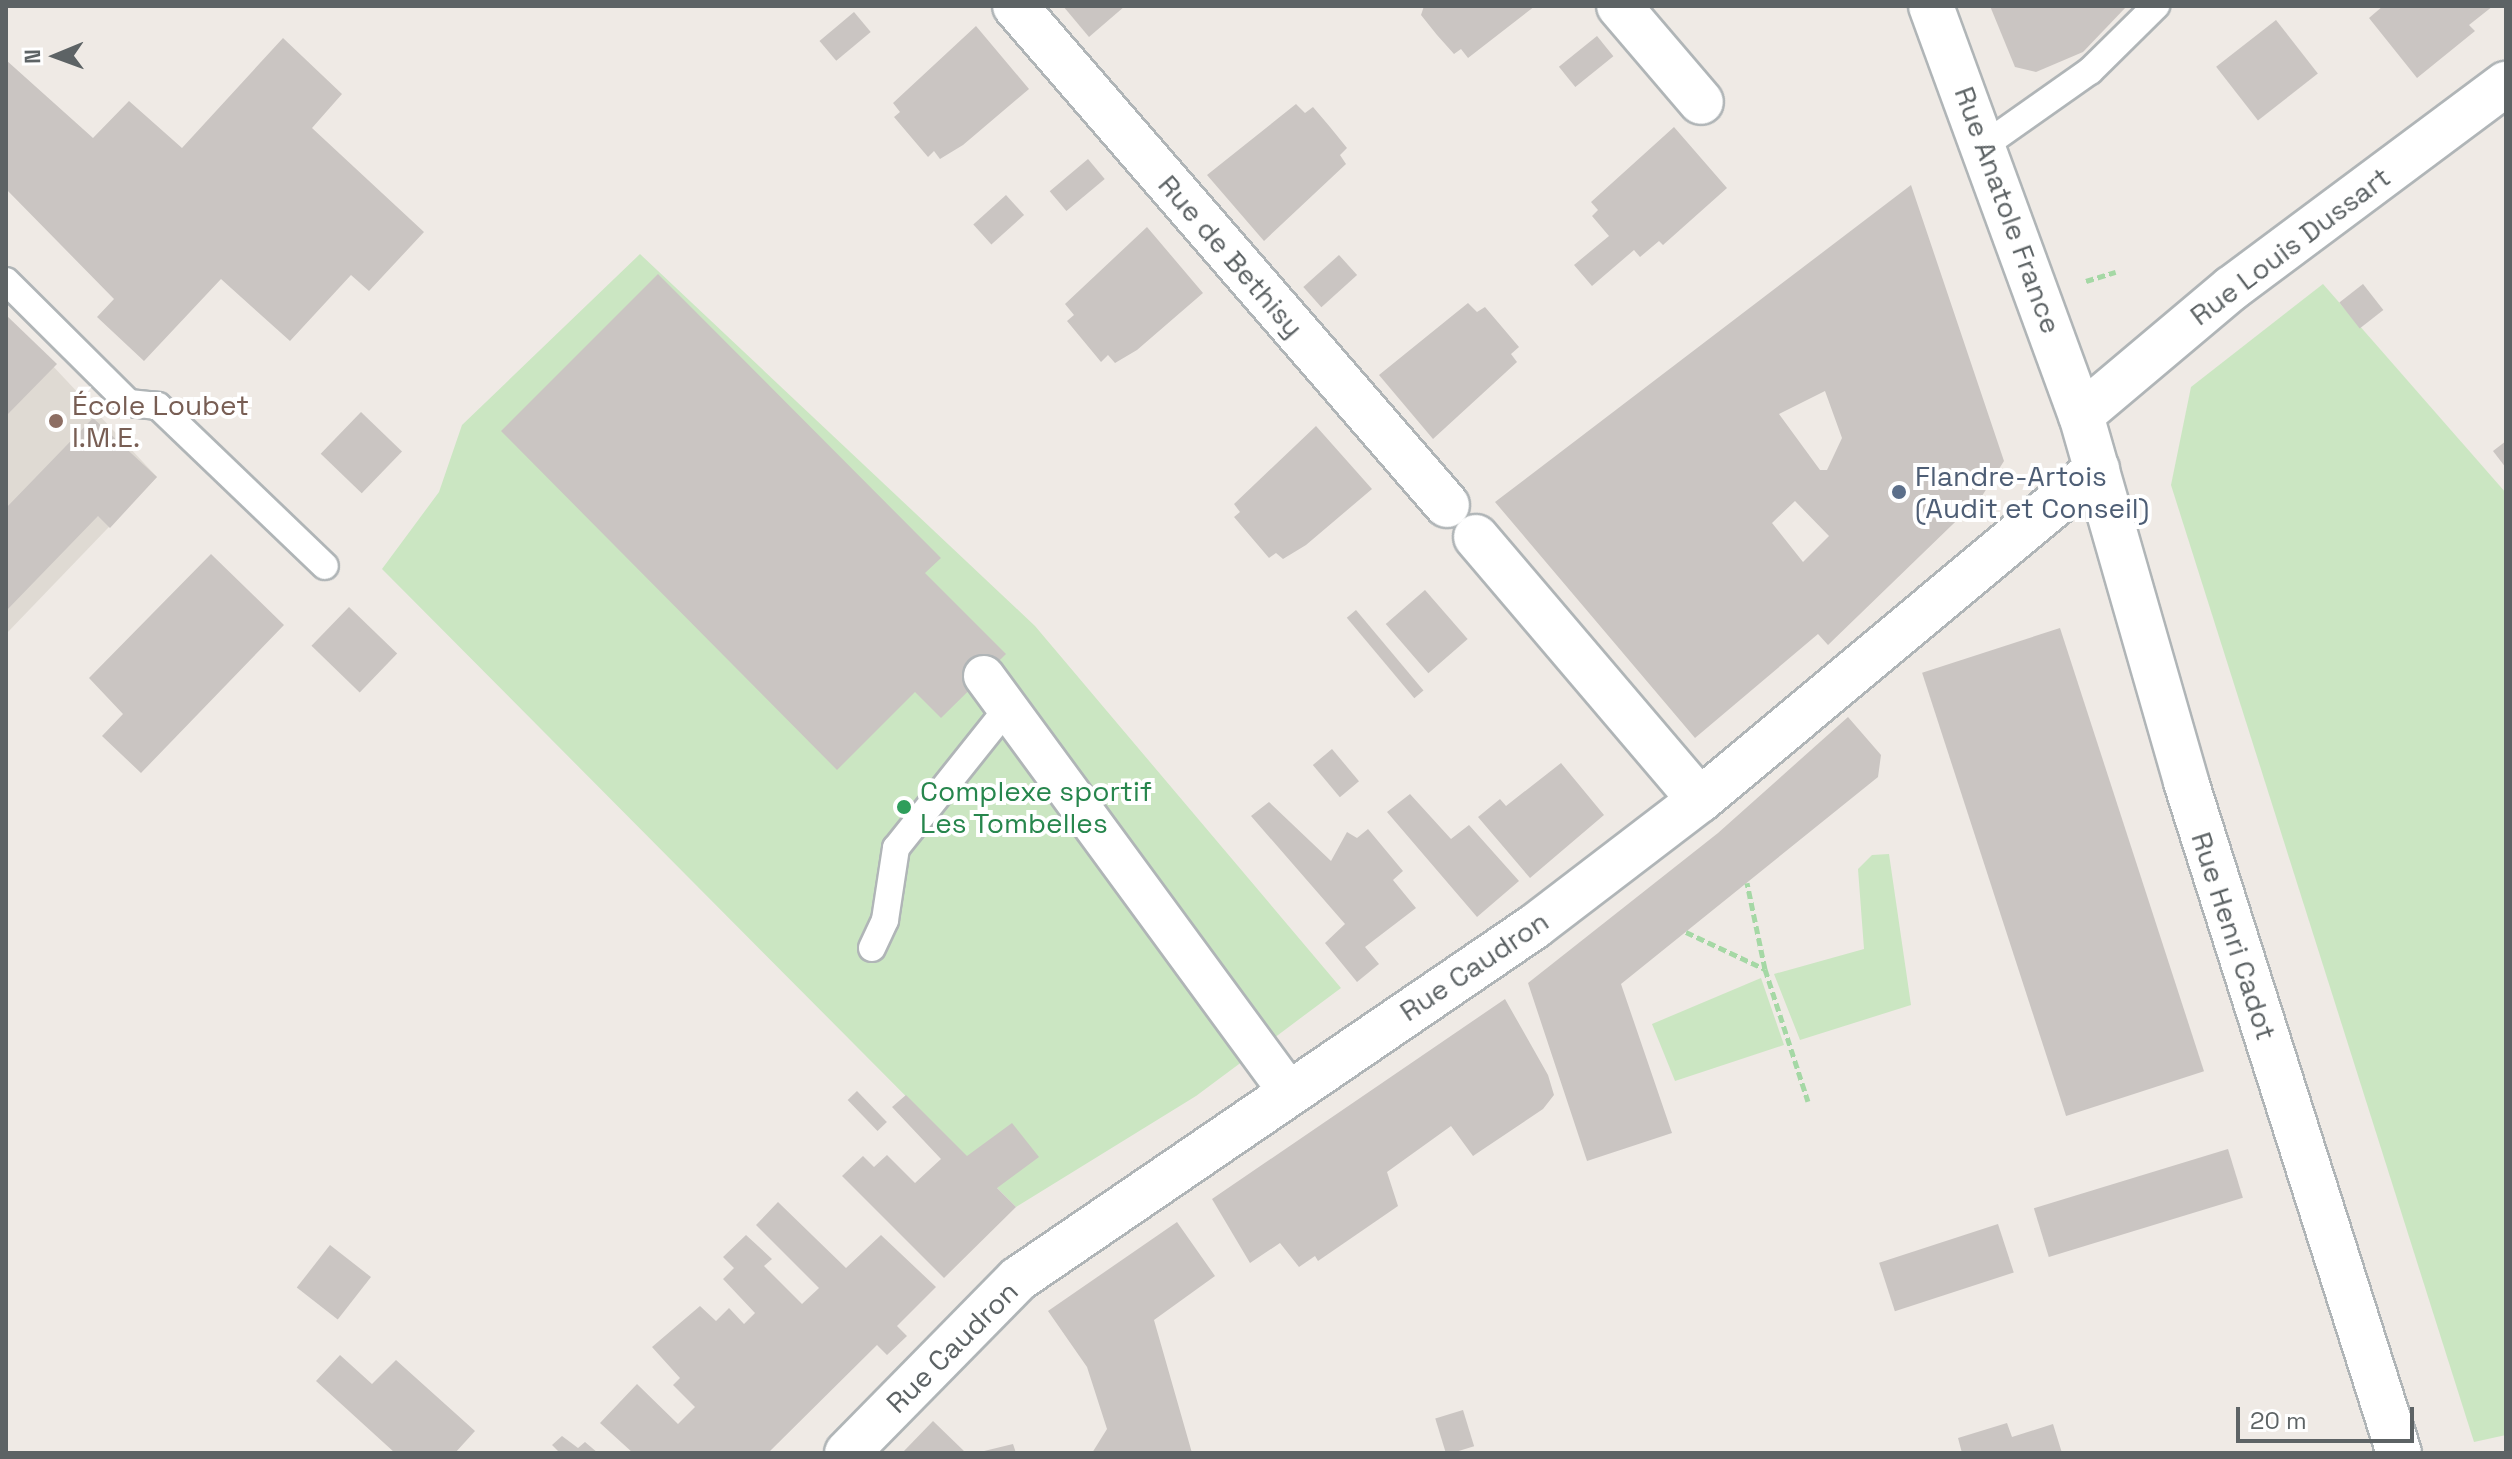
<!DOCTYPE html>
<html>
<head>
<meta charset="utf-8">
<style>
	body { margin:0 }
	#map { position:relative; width:2512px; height:1459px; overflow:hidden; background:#efeae5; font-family:"Space Grotesk",sans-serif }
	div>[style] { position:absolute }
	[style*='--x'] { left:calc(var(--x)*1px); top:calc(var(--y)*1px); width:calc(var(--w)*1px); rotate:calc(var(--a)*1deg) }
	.education>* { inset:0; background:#dfdad3 }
	.green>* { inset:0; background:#cbe6c2 }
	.building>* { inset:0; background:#cac5c2; transform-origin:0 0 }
	.path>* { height:5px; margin-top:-2.5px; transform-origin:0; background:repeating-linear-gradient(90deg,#a5d8a5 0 8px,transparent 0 12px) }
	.roads { filter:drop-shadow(2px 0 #b0b5b7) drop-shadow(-2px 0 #b0b5b7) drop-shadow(0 2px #b0b5b7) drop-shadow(0 -2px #b0b5b7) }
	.service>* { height:26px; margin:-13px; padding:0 13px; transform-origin:13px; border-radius:13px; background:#fff }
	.pedestrian>* { height:40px; margin:-20px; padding:0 20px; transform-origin:20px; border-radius:20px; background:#fff }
	.minor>* { height:44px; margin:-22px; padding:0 22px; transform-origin:22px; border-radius:22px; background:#fff }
	.tertiary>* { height:44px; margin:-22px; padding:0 22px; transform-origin:22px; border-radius:22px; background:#fff }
	.secondary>* { height:44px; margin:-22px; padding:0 22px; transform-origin:22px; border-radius:22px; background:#fff }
	.dots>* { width:22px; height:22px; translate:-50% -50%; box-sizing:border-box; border:4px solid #fff; border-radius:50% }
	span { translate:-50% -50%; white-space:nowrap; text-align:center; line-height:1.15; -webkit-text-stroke:8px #fff; paint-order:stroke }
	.street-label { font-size:28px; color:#5d6365 }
	.education-label { font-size:28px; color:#785e54 }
	.left { translate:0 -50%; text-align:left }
	.service-label { font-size:28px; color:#4e5e75 }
	.leisure-label { font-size:28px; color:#27864d }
	.frame { position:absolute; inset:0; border:8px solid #5d6365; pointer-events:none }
	.north { position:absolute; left:16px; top:16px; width:80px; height:80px; -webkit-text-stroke:6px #fff; paint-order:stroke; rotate:269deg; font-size:22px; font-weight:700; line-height:32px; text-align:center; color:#5d6365 }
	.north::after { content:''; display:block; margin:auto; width:28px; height:36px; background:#5d6365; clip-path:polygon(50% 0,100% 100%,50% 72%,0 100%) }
	.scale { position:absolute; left:2236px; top:1407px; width:178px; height:36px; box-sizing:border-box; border:4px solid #5d6365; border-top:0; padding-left:10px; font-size:24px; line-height:28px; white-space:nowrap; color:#5d6365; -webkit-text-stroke:6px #fff; paint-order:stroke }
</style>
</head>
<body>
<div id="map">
	<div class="education">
		<div style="clip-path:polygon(6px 316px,157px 477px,6px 634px)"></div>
	</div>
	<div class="green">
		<div style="clip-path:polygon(640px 254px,1035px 626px,1341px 988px,1196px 1096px,1016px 1207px,382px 569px,439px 492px,462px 425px)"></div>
		<div style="clip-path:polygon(2323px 284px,2506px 493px,2506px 1435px,2474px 1442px,2171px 485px,2191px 387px)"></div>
		<div style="clip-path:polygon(1889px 854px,1911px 1005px,1800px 1040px,1774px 974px,1864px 949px,1858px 869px,1872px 855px)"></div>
		<div style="clip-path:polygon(1761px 978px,1784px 1045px,1675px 1081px,1652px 1024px)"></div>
	</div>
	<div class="building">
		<div style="clip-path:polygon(1063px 6px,1125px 6px,1089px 37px)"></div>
		<div style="clip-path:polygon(1424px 6px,1535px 6px,1468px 58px,1461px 49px,1454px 54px,1437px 35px,1421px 15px)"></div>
		<div style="clip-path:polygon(1990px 6px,2127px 6px,2083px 52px,2036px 72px,2015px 67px)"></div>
		<div style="clip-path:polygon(2383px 6px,2493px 6px,2469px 25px,2475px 31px,2417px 78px,2369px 18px)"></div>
		<div style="left:854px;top:12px;width:26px;height:45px;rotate:50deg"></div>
		<div style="left:2276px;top:20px;width:68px;height:76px;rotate:52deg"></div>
		<div style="clip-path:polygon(976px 26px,1029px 89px,963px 145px,940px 159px,934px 151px,928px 157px,894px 117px,900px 112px,893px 103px)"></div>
		<div style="left:1597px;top:36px;width:26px;height:49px;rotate:51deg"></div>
		<div style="clip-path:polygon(283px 38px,342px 94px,312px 128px,424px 232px,369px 291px,351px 275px,290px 341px,221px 279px,144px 361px,97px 317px,114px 299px,6px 189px,6px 60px,93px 138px,129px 101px,182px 148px)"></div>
		<div style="clip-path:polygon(1296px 104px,1305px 113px,1313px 107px,1330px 127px,1347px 148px,1340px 155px,1346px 164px,1264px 241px,1207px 175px)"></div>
		<div style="clip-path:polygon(1674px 127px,1727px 188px,1663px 245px,1659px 241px,1640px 257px,1634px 250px,1592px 286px,1574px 265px,1609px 236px,1592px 216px,1598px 210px,1591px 202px)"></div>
		<div style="left:1088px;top:159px;width:26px;height:50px;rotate:50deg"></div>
		<div style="clip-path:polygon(evenodd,1911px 185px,2004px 461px,1982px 496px,1828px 645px,1818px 634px,1695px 738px,1495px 502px,1911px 185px,1825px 391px,1842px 438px,1827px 470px,1820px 470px,1779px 414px,1825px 391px,1911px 185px,1795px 501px,1829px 536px,1803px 562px,1772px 523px,1795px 501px)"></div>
		<div style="left:1006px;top:195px;width:27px;height:44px;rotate:48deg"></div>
		<div style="clip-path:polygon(1147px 227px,1203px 293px,1137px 350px,1115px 363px,1108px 355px,1101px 362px,1067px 321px,1074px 315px,1065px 304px)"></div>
		<div style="left:1339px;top:255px;width:27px;height:48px;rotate:48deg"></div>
		<div style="clip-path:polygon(658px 274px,941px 558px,925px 573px,1006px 654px,941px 718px,915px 692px,837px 770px,501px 431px)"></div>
		<div style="left:2363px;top:284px;width:33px;height:30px;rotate:52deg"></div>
		<div style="clip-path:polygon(1468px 303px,1477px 312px,1485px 307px,1519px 347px,1511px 354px,1517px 362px,1433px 439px,1379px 375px)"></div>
		<div style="clip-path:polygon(6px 315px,57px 364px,6px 416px)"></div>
		<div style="left:361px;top:412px;width:57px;height:58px;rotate:44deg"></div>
		<div style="clip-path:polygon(93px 418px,157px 477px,110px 528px,98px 516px,6px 611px,6px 508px)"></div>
		<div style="clip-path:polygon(1316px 426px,1372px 489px,1306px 545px,1283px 559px,1276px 553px,1269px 558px,1234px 517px,1240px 512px,1234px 504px)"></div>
		<div style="clip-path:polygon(2506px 441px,2506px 468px,2493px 451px)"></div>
		<div style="clip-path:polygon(211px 554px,284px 625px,141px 773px,102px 736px,123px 714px,89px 678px)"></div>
		<div style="left:1425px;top:590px;width:65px;height:52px;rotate:49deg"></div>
		<div style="left:349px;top:607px;width:67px;height:54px;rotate:44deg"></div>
		<div style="left:1356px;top:610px;width:105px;height:12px;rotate:50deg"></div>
		<div style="left:2060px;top:628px;width:466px;height:145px;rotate:72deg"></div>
		<div style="clip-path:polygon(1848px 717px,1881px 755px,1878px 777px,1621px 984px,1672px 1133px,1587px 1161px,1528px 983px,1718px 833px)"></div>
		<div style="left:1332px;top:749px;width:42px;height:25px;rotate:50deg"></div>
		<div style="clip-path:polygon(1561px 763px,1604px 815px,1530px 878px,1478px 817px,1500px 799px,1506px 806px)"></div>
		<div style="clip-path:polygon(1410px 794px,1451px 839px,1469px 825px,1519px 881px,1477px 917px,1387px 812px)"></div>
		<div style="clip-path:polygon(1269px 802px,1331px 861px,1347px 832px,1357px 838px,1368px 829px,1403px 871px,1393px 880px,1416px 908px,1365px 947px,1379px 964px,1357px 982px,1325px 943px,1345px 924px,1251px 816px)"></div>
		<div style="clip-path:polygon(1505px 999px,1548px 1075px,1554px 1095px,1543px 1109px,1473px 1156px,1451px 1126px,1387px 1172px,1398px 1206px,1318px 1261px,1315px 1256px,1299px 1267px,1280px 1243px,1250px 1263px,1212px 1199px)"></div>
		<div style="left:857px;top:1091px;width:43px;height:13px;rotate:46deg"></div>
		<div style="clip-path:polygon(906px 1095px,967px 1156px,1012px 1123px,1039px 1157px,997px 1188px,1016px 1207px,944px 1278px,842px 1176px,863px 1156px,874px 1167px,887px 1155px,915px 1183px,941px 1159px,892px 1107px)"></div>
		<div style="left:2228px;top:1149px;width:51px;height:203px;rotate:73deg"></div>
		<div style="clip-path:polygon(778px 1202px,846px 1268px,881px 1235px,936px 1287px,897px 1326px,907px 1336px,887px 1355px,877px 1345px,768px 1453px,633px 1453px,600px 1423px,637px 1384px,678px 1424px,695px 1407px,673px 1385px,680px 1378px,652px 1347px,700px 1306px,716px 1321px,729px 1308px,744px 1324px,755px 1313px,723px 1279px,734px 1268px,723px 1257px,746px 1235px,772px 1259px,764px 1266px,802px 1304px,819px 1288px,756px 1225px)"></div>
		<div style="clip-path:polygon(1177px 1222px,1215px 1276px,1154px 1320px,1192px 1453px,1092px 1453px,1107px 1429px,1087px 1367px,1048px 1311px)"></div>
		<div style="left:1998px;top:1224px;width:51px;height:125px;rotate:72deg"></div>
		<div style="left:330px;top:1245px;width:52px;height:54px;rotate:38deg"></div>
		<div style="clip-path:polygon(340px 1355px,372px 1384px,396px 1360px,475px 1431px,455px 1453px,395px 1453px,316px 1381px)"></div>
		<div style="left:1463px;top:1410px;width:38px;height:29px;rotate:73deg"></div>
		<div style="clip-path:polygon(933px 1421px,966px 1453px,902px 1453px)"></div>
		<div style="clip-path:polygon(2007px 1423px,2012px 1437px,2053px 1424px,2062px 1453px,1962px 1453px,1958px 1438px)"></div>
		<div style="clip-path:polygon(562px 1436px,578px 1448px,585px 1442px,598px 1453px,560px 1453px,552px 1445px)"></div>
		<div style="clip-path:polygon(1013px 1444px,1016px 1453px,981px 1453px,980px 1452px)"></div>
	</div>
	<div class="path">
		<div style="--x:2086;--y:281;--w:31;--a:-17"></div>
		<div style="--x:1686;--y:932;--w:87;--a:25.1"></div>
		<div style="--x:1765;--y:969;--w:88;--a:-101.8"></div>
		<div style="--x:1765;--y:969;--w:139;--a:72"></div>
	</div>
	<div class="roads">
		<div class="service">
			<div style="--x:1985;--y:145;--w:128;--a:-35.2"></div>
			<div style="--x:2090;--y:71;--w:93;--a:-44.6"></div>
			<div style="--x:6;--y:281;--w:173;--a:44.8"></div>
			<div style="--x:129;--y:403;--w:29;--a:6"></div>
			<div style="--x:158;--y:406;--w:231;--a:43.8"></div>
			<div style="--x:872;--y:948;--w:31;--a:-65"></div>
			<div style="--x:885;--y:920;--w:73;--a:-81.3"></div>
			<div style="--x:896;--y:848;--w:183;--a:-51.4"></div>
		</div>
		<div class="pedestrian">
			<div style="--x:984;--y:676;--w:516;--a:53.75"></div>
		</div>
		<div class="minor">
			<div style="--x:1015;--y:6;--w:660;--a:49.12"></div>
			<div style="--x:1619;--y:6;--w:126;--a:49.5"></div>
			<div style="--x:1476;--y:537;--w:345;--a:49.6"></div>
			<div style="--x:847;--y:1453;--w:244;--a:-45.5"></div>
			<div style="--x:1018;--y:1279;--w:626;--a:-34.32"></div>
			<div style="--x:1535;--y:926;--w:208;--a:-37.4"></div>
			<div style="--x:1700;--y:800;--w:517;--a:-39.82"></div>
		</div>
		<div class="tertiary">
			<div style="--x:2081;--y:415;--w:197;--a:-40.1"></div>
			<div style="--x:2232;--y:288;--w:342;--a:-36.7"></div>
		</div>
		<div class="secondary">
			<div style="--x:1931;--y:6;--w:436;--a:69.9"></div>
			<div style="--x:2081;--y:415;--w:382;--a:74"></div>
			<div style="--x:2186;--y:782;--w:704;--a:72.39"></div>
		</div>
	</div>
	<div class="dots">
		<div style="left:56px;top:421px;background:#8d6e63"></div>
		<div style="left:1899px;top:492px;background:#5c6f8a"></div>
		<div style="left:904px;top:807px;background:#2e9e5b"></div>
	</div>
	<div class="street-label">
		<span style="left:2008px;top:210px;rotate:70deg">Rue Anatole France</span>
		<span style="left:2290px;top:246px;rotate:-37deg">Rue Louis Dussart</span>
		<span style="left:1231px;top:256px;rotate:49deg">Rue de Bethisy</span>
		<span style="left:2234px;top:936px;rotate:72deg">Rue Henri Cadot</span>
		<span style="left:1474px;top:966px;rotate:-34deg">Rue Caudron</span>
		<span style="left:952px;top:1347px;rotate:-45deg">Rue Caudron</span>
	</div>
	<div class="education-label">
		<span class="left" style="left:72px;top:421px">École Loubet<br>I.M.E.</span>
	</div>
	<div class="service-label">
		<span class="left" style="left:1915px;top:492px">Flandre-Artois<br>(Audit et Conseil)</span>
	</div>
	<div class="leisure-label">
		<span class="left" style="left:920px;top:807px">Complexe sportif<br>Les Tombelles</span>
	</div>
	<div class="frame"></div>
	<div class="north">N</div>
	<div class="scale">20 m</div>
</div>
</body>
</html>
